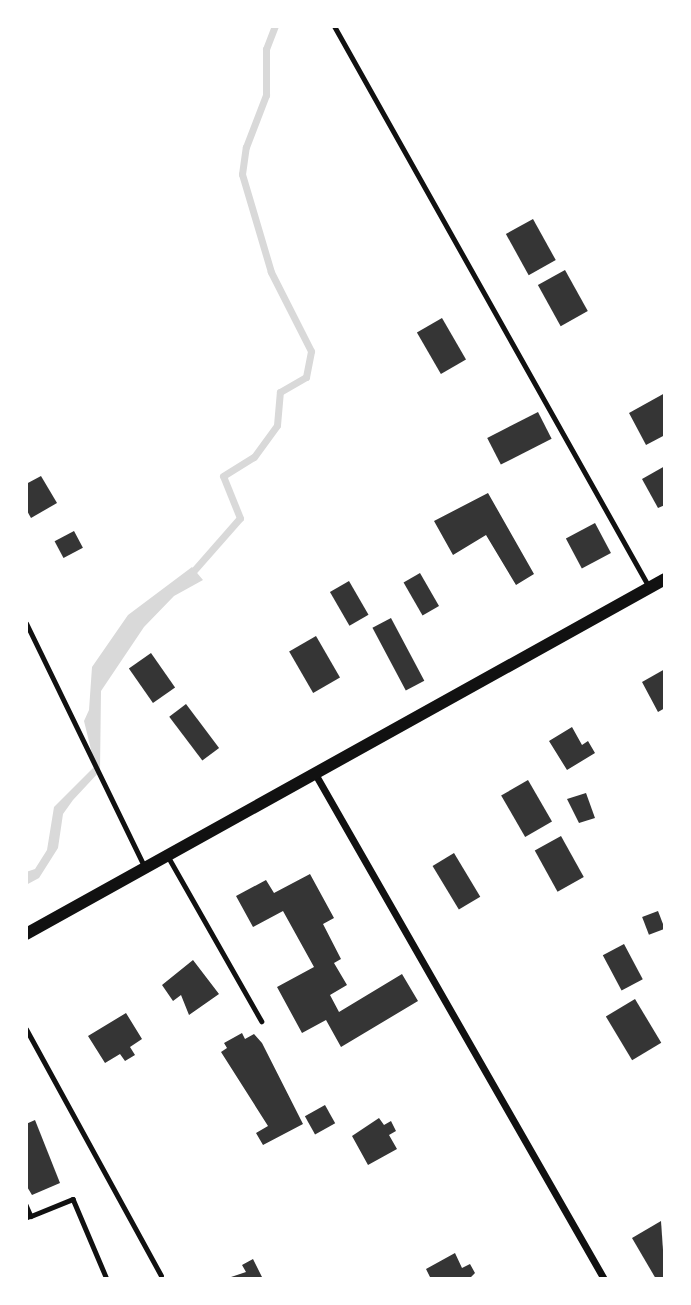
<!DOCTYPE html>
<html>
<head>
<meta charset="utf-8">
<style>
	body { margin:0 }
	#map { position:relative; width:691px; height:1305px; overflow:hidden; background:#fff; font-family:"Source Serif 4",serif }
	div>[style] { position:absolute }
	[style*='--x'] { left:calc(var(--x)*1px); top:calc(var(--y)*1px); width:calc(var(--w)*1px); rotate:calc(var(--a)*1deg) }
	.water>* { inset:0; background:#d9d9d9 }
	.stream>* { height:7px; margin:-3.5px; padding:0 3.5px; transform-origin:3.5px; border-radius:3.5px; background:#d9d9d9 }
	.building>* { inset:0; background:#353535; transform-origin:0 0 }
	.path>* { height:4.5px; margin:-2.25px; padding:0 2.25px; transform-origin:2.25px; border-radius:2.25px; background:#111 }
	.service>* { height:5px; margin:-2.5px; padding:0 2.5px; transform-origin:2.5px; border-radius:2.5px; background:#111 }
	.minor>* { height:7px; margin:-3.5px; padding:0 3.5px; transform-origin:3.5px; border-radius:3.5px; background:#111 }
	.tertiary>* { height:12px; margin:-6px; padding:0 6px; transform-origin:6px; border-radius:6px; background:#111 }
	span { translate:-50% -50%; white-space:nowrap; text-align:center; line-height:1.15; -webkit-text-stroke:7px #fff; paint-order:stroke }
	.frame { position:absolute; inset:0; border:28px solid #fff; pointer-events:none }
</style>
</head>
<body>
<div id="map">
	<div class="water">
		<div style="clip-path:polygon(192px 567px,203px 580px,174px 596px,144px 627px,101px 691px,100px 771px,73px 800px,63px 814px,58px 848px,39px 878px,26px 885px,26px 872px,35px 869px,47px 850px,54px 807px,95px 766px,84px 721px,89px 710px,92px 667px,128px 615px)"></div>
	</div>
	<div class="stream">
		<div style="--x:189;--y:576;--w:77;--a:-48.7"></div>
		<div style="--x:240;--y:518;--w:45;--a:-112"></div>
		<div style="--x:223;--y:476;--w:36;--a:-32"></div>
		<div style="--x:254;--y:457;--w:39;--a:-54"></div>
		<div style="--x:277;--y:425;--w:33;--a:-85"></div>
		<div style="--x:280;--y:392;--w:30;--a:-30"></div>
		<div style="--x:306;--y:377;--w:26;--a:-79"></div>
		<div style="--x:311;--y:351;--w:89;--a:-116.9"></div>
		<div style="--x:271;--y:272;--w:102;--a:-106.5"></div>
		<div style="--x:242;--y:174;--w:27;--a:-82"></div>
		<div style="--x:246;--y:147;--w:56;--a:-69"></div>
		<div style="--x:266;--y:95;--w:46;--a:-90"></div>
		<div style="--x:266;--y:49;--w:25;--a:-69"></div>
	</div>
	<div class="building">
		<div style="left:533px;top:219px;width:47px;height:31px;rotate:61deg"></div>
		<div style="left:565px;top:270px;width:47px;height:31px;rotate:61deg"></div>
		<div style="left:442px;top:318px;width:48px;height:29px;rotate:60deg"></div>
		<div style="clip-path:polygon(665px 393px,665px 435px,646px 445px,629px 413px)"></div>
		<div style="left:538px;top:412px;width:30px;height:57px;rotate:63deg"></div>
		<div style="clip-path:polygon(665px 466px,665px 505px,658px 508px,642px 479px)"></div>
		<div style="clip-path:polygon(41px 476px,57px 503px,31px 518px,26px 509px,26px 484px)"></div>
		<div style="clip-path:polygon(488px 493px,534px 574px,516px 585px,486px 535px,453px 555px,434px 521px)"></div>
		<div style="left:595px;top:523px;width:34px;height:33px;rotate:62deg"></div>
		<div style="left:74px;top:531px;width:19px;height:22px;rotate:62deg"></div>
		<div style="left:420px;top:573px;width:38px;height:19px;rotate:60deg"></div>
		<div style="left:349px;top:581px;width:39px;height:22px;rotate:60deg"></div>
		<div style="left:391px;top:618px;width:71px;height:21px;rotate:62deg"></div>
		<div style="left:316px;top:636px;width:48px;height:31px;rotate:60deg"></div>
		<div style="left:151px;top:653px;width:42px;height:27px;rotate:55deg"></div>
		<div style="clip-path:polygon(665px 669px,665px 708px,658px 712px,642px 682px)"></div>
		<div style="left:186px;top:704px;width:55px;height:21px;rotate:53deg"></div>
		<div style="clip-path:polygon(572px 727px,582px 745px,588px 741px,595px 753px,567px 770px,549px 741px)"></div>
		<div style="left:528px;top:780px;width:48px;height:31px;rotate:60deg"></div>
		<div style="clip-path:polygon(586px 793px,595px 818px,579px 823px,567px 799px)"></div>
		<div style="left:561px;top:836px;width:47px;height:30px;rotate:61deg"></div>
		<div style="left:454px;top:853px;width:51px;height:25px;rotate:59deg"></div>
		<div style="clip-path:polygon(310px 874px,334px 918px,323px 924px,341px 959px,334px 963px,347px 985px,330px 995px,339px 1012px,402px 974px,418px 1001px,341px 1047px,326px 1020px,302px 1033px,277px 987px,314px 967px,283px 911px,253px 927px,236px 896px,266px 880px,274px 893px)"></div>
		<div style="left:658px;top:911px;width:19px;height:17px;rotate:69deg"></div>
		<div style="left:624px;top:944px;width:40px;height:24px;rotate:62deg"></div>
		<div style="clip-path:polygon(193px 960px,219px 994px,189px 1015px,181px 995px,173px 1001px,162px 985px)"></div>
		<div style="left:635px;top:999px;width:51px;height:34px;rotate:59deg"></div>
		<div style="clip-path:polygon(126px 1013px,142px 1039px,130px 1047px,135px 1055px,125px 1061px,120px 1054px,105px 1063px,88px 1036px)"></div>
		<div style="clip-path:polygon(242px 1033px,245px 1039px,254px 1034px,262px 1043px,303px 1124px,263px 1145px,256px 1133px,268px 1126px,221px 1052px,227px 1048px,224px 1043px)"></div>
		<div style="left:325px;top:1105px;width:21px;height:23px;rotate:61deg"></div>
		<div style="clip-path:polygon(379px 1118px,384px 1125px,391px 1121px,396px 1131px,389px 1135px,397px 1149px,368px 1165px,352px 1136px)"></div>
		<div style="clip-path:polygon(35px 1120px,60px 1183px,32px 1195px,26px 1185px,26px 1124px)"></div>
		<div style="clip-path:polygon(661px 1221px,665px 1279px,656px 1279px,632px 1238px)"></div>
		<div style="clip-path:polygon(455px 1253px,462px 1268px,470px 1264px,475px 1273px,469px 1279px,431px 1279px,426px 1269px)"></div>
		<div style="clip-path:polygon(253px 1259px,263px 1279px,225px 1279px,246px 1272px,242px 1265px)"></div>
	</div>
	<div class="path">
		<div style="--x:26;--y:1205;--w:12;--a:66"></div>
		<div style="--x:31;--y:1216;--w:5;--a:158"></div>
		<div style="--x:31;--y:1216;--w:45;--a:-22"></div>
		<div style="--x:73;--y:1199;--w:87;--a:67"></div>
	</div>
	<div class="service">
		<div style="--x:334;--y:26;--w:643;--a:60.69"></div>
		<div style="--x:26;--y:623;--w:272;--a:64.1"></div>
		<div style="--x:168;--y:857;--w:189;--a:60.4"></div>
		<div style="--x:26;--y:1029;--w:281;--a:61.3"></div>
	</div>
	<div class="minor">
		<div style="--x:314;--y:772;--w:584;--a:60.23"></div>
	</div>
	<div class="tertiary">
		<div style="--x:26;--y:934;--w:731;--a:-29.05"></div>
	</div>
	<div class="frame"></div>
</div>
</body>
</html>
